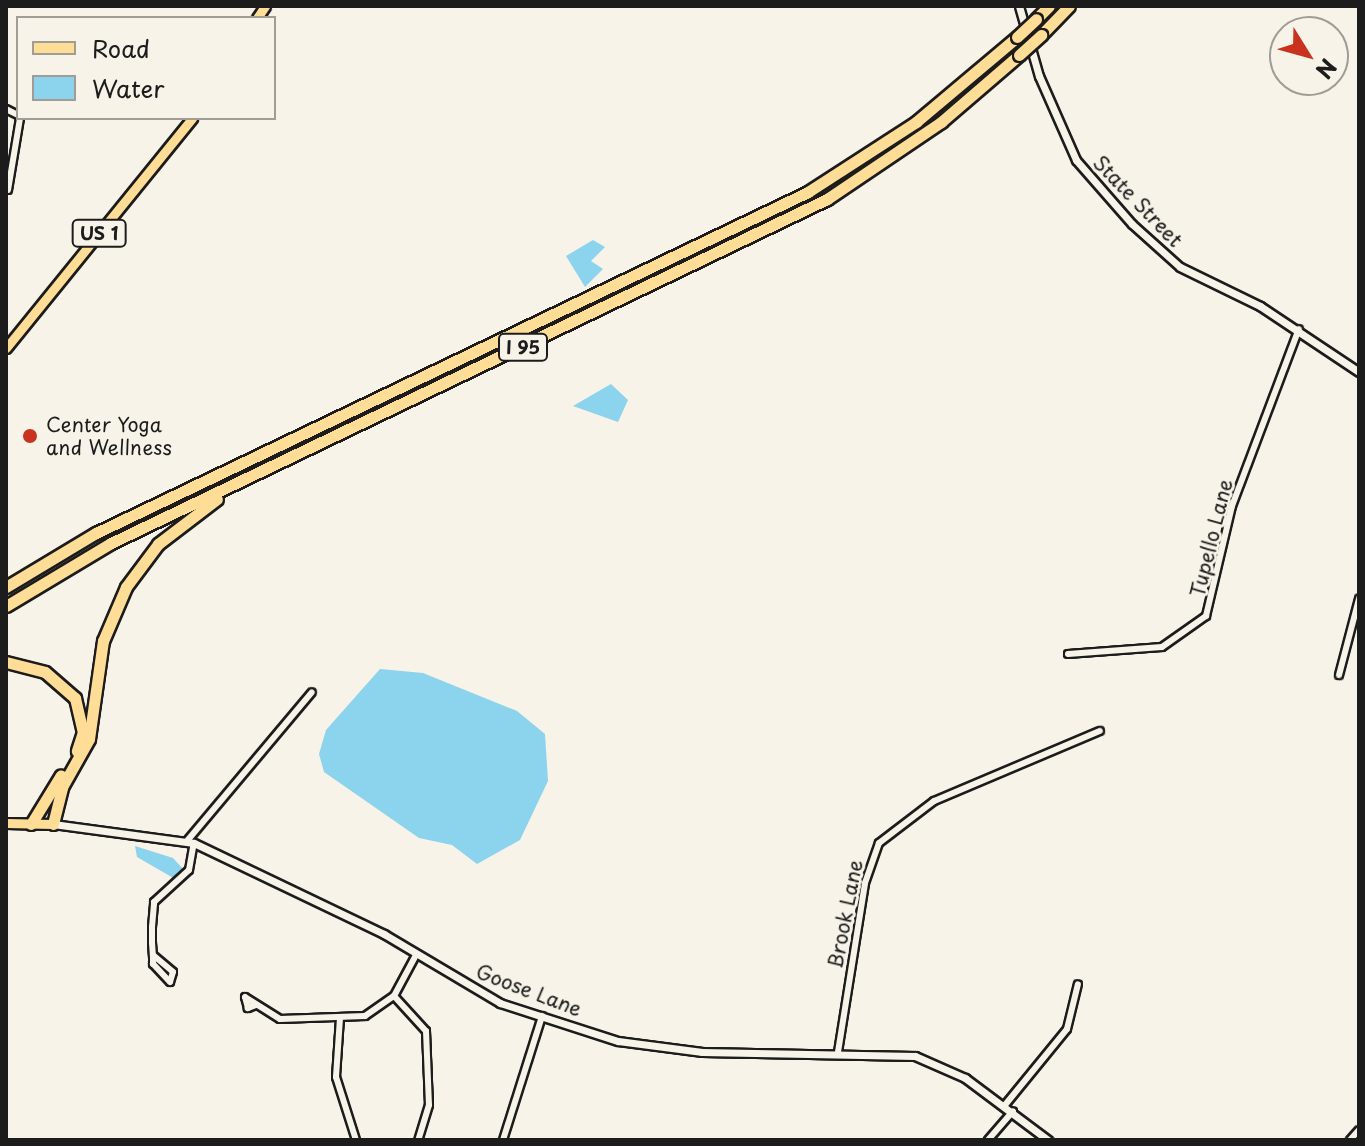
<!DOCTYPE html>
<html>
<head>
<meta charset="utf-8">
<style>
	body { margin:0 }
	#map { position:relative; width:1365px; height:1146px; overflow:hidden; background:#f7f3e8; font-family:"Playpen Sans",sans-serif }
	div>[style] { position:absolute }
	[style*='--x'] { left:calc(var(--x)*1px); top:calc(var(--y)*1px); width:calc(var(--w)*1px); rotate:calc(var(--a)*1deg) }
	.water>* { inset:0; background:#8cd3ed }
	.roads { filter:drop-shadow(2px 0 #1c1c1c) drop-shadow(-2px 0 #1c1c1c) drop-shadow(0 2px #1c1c1c) drop-shadow(0 -2px #1c1c1c) }
	.minor>* { height:6px; margin:-3px; padding:0 3px; transform-origin:3px; border-radius:3px; background:#f7f3e8 }
	.tertiary>* { height:7px; margin:-3.5px; padding:0 3.5px; transform-origin:3.5px; border-radius:3.5px; background:#f7f3e8 }
	.primary>* { height:9px; margin:-4.5px; padding:0 4.5px; transform-origin:4.5px; border-radius:4.5px; background:#ffdd96 }
	.motorway>* { height:11px; margin:-5.5px; padding:0 5.5px; transform-origin:5.5px; border-radius:5.5px; background:#ffdd96 }
	.bridges { filter:drop-shadow(2px 0 #1c1c1c) drop-shadow(-2px 0 #1c1c1c) drop-shadow(0 2px #1c1c1c) drop-shadow(0 -2px #1c1c1c) }
	.motorway-bridge>* { height:11px; margin:-5.5px; padding:0 5.5px; transform-origin:5.5px; border-radius:5.5px; background:#ffdd96 }
	.dots>* { width:22px; height:22px; translate:-50% -50%; box-sizing:border-box; border:4px solid #f7f3e8; border-radius:50% }
	span { translate:-50% -50%; white-space:nowrap; text-align:center; line-height:1.15; -webkit-text-stroke:6px #f7f3e8; paint-order:stroke }
	.shield-label span { padding:2px 6px; background:#f7f3e8; border:2px solid; border-radius:6px; -webkit-text-stroke-width:0 }
	.shield-label { font-size:18px; color:#1c1c1c; font-weight:700 }
	.street-label { font-size:20px; color:#1c1c1c }
	.poi-label { font-size:20px; color:#1c1c1c }
	.left { translate:0 -50%; text-align:left }
	.frame { position:absolute; inset:0; border:8px solid #1c1c1c; pointer-events:none }
	.legend { position:absolute; left:16px; top:16px; width:260px; height:104px; box-sizing:border-box; background:#f7f3e8; border:2px solid #9f9d96; margin:0; padding:10px 14px; list-style:none; font-size:24px; color:#1c1c1c }
	.legend li { display:flex; align-items:center; gap:16px; height:40px }
	.legend b { width:40px; border:2px solid #9f9d96 }
	.north { position:absolute; left:1269px; top:16px; width:80px; height:80px; box-sizing:border-box; background:#f7f3e8; border:2px solid #9f9d96; border-radius:50%; rotate:127deg; font-size:22px; font-weight:700; line-height:32px; text-align:center; color:#1c1c1c }
	.north::after { content:''; display:block; margin:auto; width:28px; height:36px; background:#c8321e; clip-path:polygon(50% 0,100% 100%,50% 72%,0 100%) }
</style>
</head>
<body>
<div id="map">
	<div class="water">
		<div style="clip-path:polygon(593px 240px,605px 247px,591px 261px,603px 269px,585px 287px,566px 256px)"></div>
		<div style="clip-path:polygon(611px 384px,628px 400px,618px 422px,573px 406px)"></div>
		<div style="clip-path:polygon(380px 669px,423px 673px,517px 711px,545px 734px,548px 781px,520px 840px,477px 864px,452px 845px,419px 838px,324px 772px,319px 754px,326px 730px)"></div>
		<div style="clip-path:polygon(135px 846px,173px 858px,185px 871px,175px 879px,137px 857px)"></div>
	</div>
	<div class="roads">
		<div class="minor">
			<div style="--x:6;--y:109;--w:13;--a:27"></div>
			<div style="--x:8;--y:190;--w:73;--a:-80.5"></div>
			<div style="--x:1068;--y:654;--w:94;--a:-4.3"></div>
			<div style="--x:1162;--y:647;--w:54;--a:-35.2"></div>
			<div style="--x:1206;--y:616;--w:113;--a:-76.7"></div>
			<div style="--x:1232;--y:506;--w:189;--a:-69.3"></div>
			<div style="--x:1339;--y:675;--w:79;--a:-75.3"></div>
			<div style="--x:187;--y:841;--w:194;--a:-50"></div>
			<div style="--x:153;--y:955;--w:26;--a:40"></div>
			<div style="--x:173;--y:972;--w:10;--a:107"></div>
			<div style="--x:170;--y:982;--w:25;--a:-133"></div>
			<div style="--x:153;--y:964;--w:7;--a:-90"></div>
			<div style="--x:153;--y:957;--w:14;--a:-94"></div>
			<div style="--x:152;--y:943;--w:16;--a:-90"></div>
			<div style="--x:152;--y:927;--w:25;--a:-85"></div>
			<div style="--x:154;--y:902;--w:47;--a:-42.4"></div>
			<div style="--x:189;--y:870;--w:27;--a:-80"></div>
			<div style="--x:394;--y:996;--w:47;--a:47.6"></div>
			<div style="--x:426;--y:1031;--w:74;--a:87.7"></div>
			<div style="--x:429;--y:1105;--w:37;--a:107"></div>
			<div style="--x:256;--y:1005;--w:9;--a:159"></div>
			<div style="--x:248;--y:1008;--w:11;--a:-105"></div>
			<div style="--x:245;--y:997;--w:41;--a:32.2"></div>
			<div style="--x:280;--y:1019;--w:85;--a:-2"></div>
			<div style="--x:365;--y:1016;--w:35;--a:-35"></div>
			<div style="--x:394;--y:996;--w:47;--a:-61.8"></div>
			<div style="--x:340;--y:1018;--w:59;--a:93.9"></div>
			<div style="--x:336;--y:1077;--w:66;--a:72.4"></div>
			<div style="--x:838;--y:1052;--w:171;--a:-80.9"></div>
			<div style="--x:865;--y:883;--w:42;--a:-70.7"></div>
			<div style="--x:879;--y:843;--w:69;--a:-37.4"></div>
			<div style="--x:934;--y:801;--w:180;--a:-22.9"></div>
			<div style="--x:1005;--y:1105;--w:98;--a:-50.8"></div>
			<div style="--x:1067;--y:1029;--w:46;--a:-76.3"></div>
			<div style="--x:503;--y:1140;--w:130;--a:-72.5"></div>
			<div style="--x:988;--y:1140;--w:38;--a:-49"></div>
			<div style="--x:1350;--y:1140;--w:13;--a:-48"></div>
		</div>
		<div class="tertiary">
			<div style="--x:1019;--y:6;--w:73;--a:74.1"></div>
			<div style="--x:1039;--y:76;--w:92;--a:66.2"></div>
			<div style="--x:1076;--y:160;--w:85;--a:48.8"></div>
			<div style="--x:1132;--y:224;--w:64;--a:41.9"></div>
			<div style="--x:1180;--y:267;--w:89;--a:26"></div>
			<div style="--x:1260;--y:306;--w:119;--a:33.7"></div>
			<div style="--x:53;--y:824;--w:142;--a:7.7"></div>
			<div style="--x:194;--y:843;--w:211;--a:25.6"></div>
			<div style="--x:384;--y:934;--w:135;--a:30.7"></div>
			<div style="--x:500;--y:1003;--w:124;--a:17.9"></div>
			<div style="--x:618;--y:1041;--w:85;--a:7.5"></div>
			<div style="--x:702;--y:1052;--w:213;--a:1.1"></div>
			<div style="--x:915;--y:1056;--w:55;--a:23.7"></div>
			<div style="--x:965;--y:1078;--w:104;--a:36.8"></div>
		</div>
		<div class="primary">
			<div style="--x:257;--y:18;--w:14;--a:-56"></div>
			<div style="--x:6;--y:348;--w:296;--a:-51"></div>
			<div style="--x:6;--y:823;--w:47;--a:1.2"></div>
		</div>
		<div class="motorway">
			<div style="--x:1036;--y:19;--w:18;--a:-45"></div>
			<div style="--x:1041;--y:35;--w:40;--a:-46"></div>
			<div style="--x:6;--y:587;--w:105;--a:-31"></div>
			<div style="--x:96;--y:533;--w:789;--a:-25.59"></div>
			<div style="--x:808;--y:192;--w:129;--a:-32.9"></div>
			<div style="--x:916;--y:122;--w:132;--a:-40.1"></div>
			<div style="--x:6;--y:606;--w:122;--a:-31"></div>
			<div style="--x:111;--y:543;--w:794;--a:-25.66"></div>
			<div style="--x:827;--y:199;--w:138;--a:-34"></div>
			<div style="--x:941;--y:122;--w:103;--a:-40.7"></div>
			<div style="--x:6;--y:662;--w:40;--a:14.4"></div>
			<div style="--x:45;--y:672;--w:40;--a:41"></div>
			<div style="--x:75;--y:698;--w:35;--a:77"></div>
			<div style="--x:83;--y:732;--w:20;--a:108"></div>
			<div style="--x:31;--y:824;--w:57;--a:-58.5"></div>
			<div style="--x:53;--y:824;--w:38;--a:-76"></div>
			<div style="--x:62;--y:787;--w:55;--a:-60.6"></div>
			<div style="--x:89;--y:739;--w:99;--a:-81.9"></div>
			<div style="--x:103;--y:641;--w:59;--a:-66.9"></div>
			<div style="--x:126;--y:587;--w:54;--a:-53.3"></div>
			<div style="--x:158;--y:544;--w:74;--a:-37.3"></div>
		</div>
	</div>
	<div class="bridges">
		<div class="motorway-bridge">
			<div style="--x:1017;--y:37;--w:26;--a:-43"></div>
			<div style="--x:1019;--y:55;--w:30;--a:-42"></div>
		</div>
	</div>
	<div class="dots">
		<div style="left:30px;top:436px;background:#c8321e"></div>
	</div>
	<div class="shield-label">
		<span style="left:99px;top:233px">US 1</span>
		<span style="left:523px;top:347px">I 95</span>
	</div>
	<div class="street-label">
		<span style="left:1138px;top:201px;rotate:46deg">State Street</span>
		<span style="left:1211px;top:538px;rotate:-76deg">Tupello Lane</span>
		<span style="left:845px;top:914px;rotate:-79deg">Brook Lane</span>
		<span style="left:529px;top:990px;rotate:21deg">Goose Lane</span>
	</div>
	<div class="poi-label">
		<span class="left" style="left:46px;top:436px">Center Yoga<br>and Wellness</span>
	</div>
	<div class="frame"></div>
	<ul class="legend">
	<li><b style="height:10px;background:#ffdd96"></b>Road</li>
	<li><b style="height:22px;background:#8cd3ed"></b>Water</li>
	</ul>
	<div class="north">N</div>
</div>
</body>
</html>
